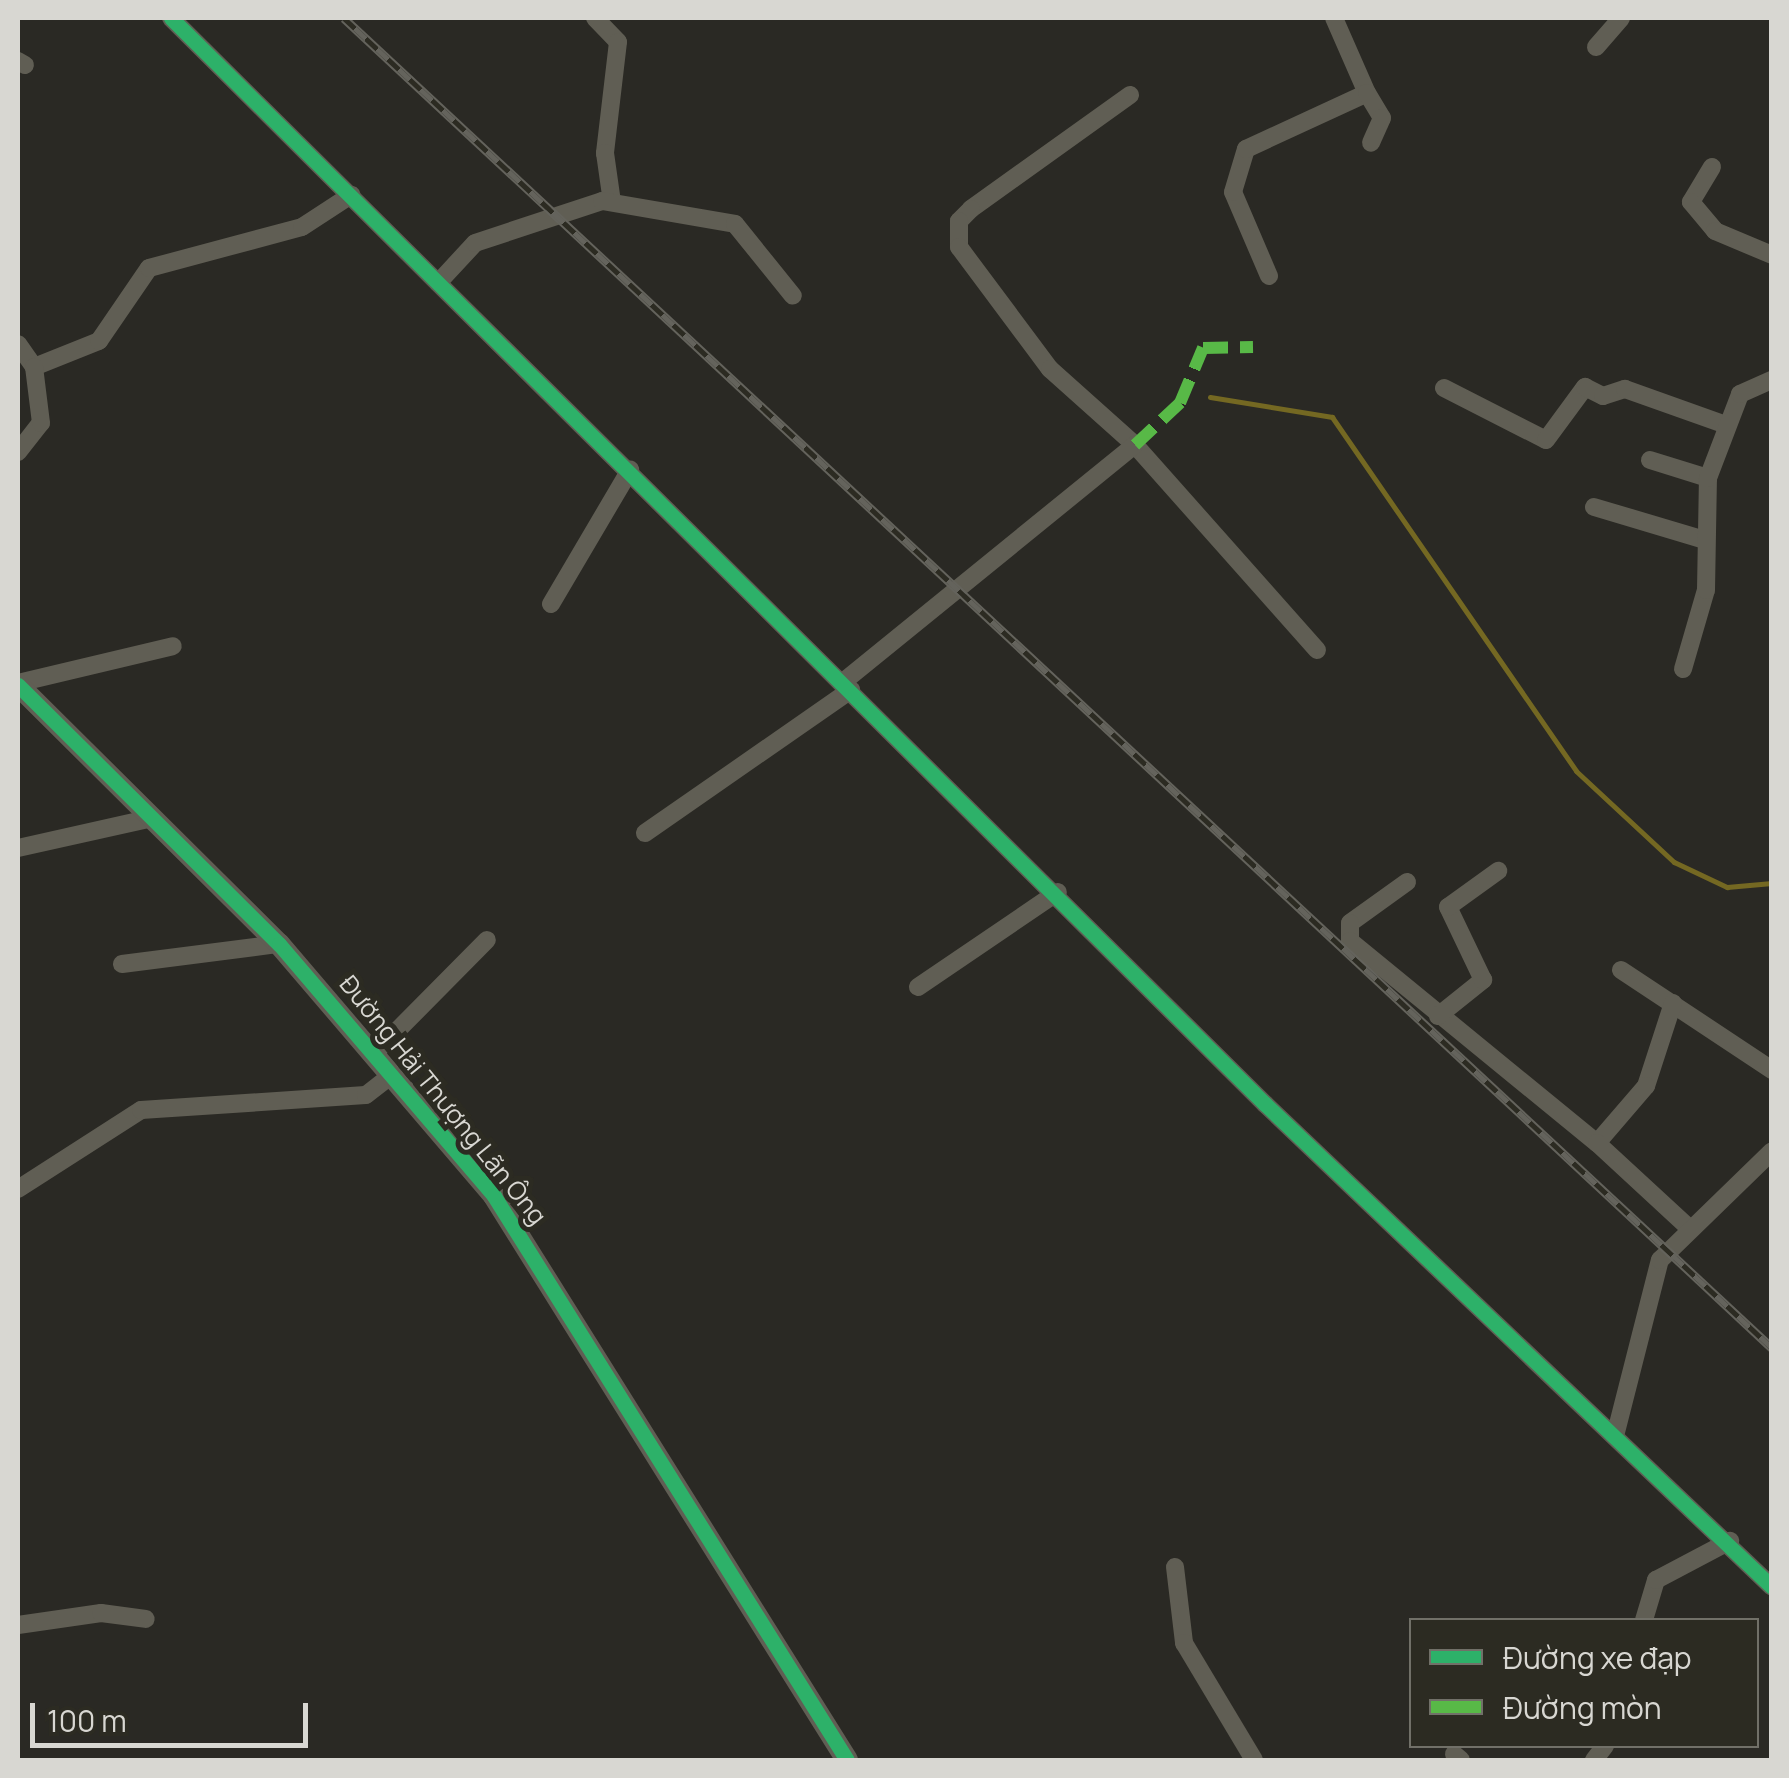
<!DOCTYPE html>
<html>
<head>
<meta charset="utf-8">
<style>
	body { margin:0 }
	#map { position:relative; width:1789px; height:1778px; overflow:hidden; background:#2a2924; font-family:Manrope,sans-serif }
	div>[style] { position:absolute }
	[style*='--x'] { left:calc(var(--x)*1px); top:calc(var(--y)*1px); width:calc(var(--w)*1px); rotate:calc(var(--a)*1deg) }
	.stream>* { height:5px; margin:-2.5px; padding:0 2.5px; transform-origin:2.5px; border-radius:2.5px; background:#746822 }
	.minor>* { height:18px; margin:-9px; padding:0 9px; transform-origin:9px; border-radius:9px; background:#605e54 }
	.tertiary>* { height:22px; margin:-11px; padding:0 11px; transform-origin:11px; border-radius:11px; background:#605e54 }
	.rail>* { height:9px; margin-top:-4.5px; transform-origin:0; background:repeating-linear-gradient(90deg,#2c2b22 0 15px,#64635c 0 30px); box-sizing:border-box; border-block:2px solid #64635c }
	.quiet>* { height:12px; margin-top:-6px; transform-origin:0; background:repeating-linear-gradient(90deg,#58b947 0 25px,transparent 0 37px) }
	.cycleway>* { height:15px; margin:-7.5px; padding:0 7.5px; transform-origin:7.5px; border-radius:7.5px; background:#2db169 }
	span { translate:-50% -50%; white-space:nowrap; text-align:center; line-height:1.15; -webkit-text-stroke:10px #2c2b22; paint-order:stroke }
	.street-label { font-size:25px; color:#d8d7d2 }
	.frame { position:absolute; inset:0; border:20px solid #d8d7d2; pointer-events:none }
	.legend { position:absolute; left:1409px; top:1618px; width:350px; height:130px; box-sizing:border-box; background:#2c2b22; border:2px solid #717068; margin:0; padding:12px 18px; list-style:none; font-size:30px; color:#d8d7d2 }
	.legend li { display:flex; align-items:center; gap:20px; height:50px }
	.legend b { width:50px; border:2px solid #717068 }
	.scale { position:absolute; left:30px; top:1703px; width:278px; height:45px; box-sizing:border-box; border:5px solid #d8d7d2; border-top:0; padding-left:12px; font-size:30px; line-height:35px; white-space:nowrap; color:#d8d7d2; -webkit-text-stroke:8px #2c2b22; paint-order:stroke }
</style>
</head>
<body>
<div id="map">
	<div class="stream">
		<div style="--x:1210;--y:397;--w:124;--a:9.3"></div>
		<div style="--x:1332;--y:417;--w:430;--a:55.4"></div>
		<div style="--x:1576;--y:771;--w:134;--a:42.9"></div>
		<div style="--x:1674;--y:862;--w:59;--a:25.3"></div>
		<div style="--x:1727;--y:887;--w:45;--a:-5.1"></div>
	</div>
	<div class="minor">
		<div style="--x:171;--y:18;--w:1542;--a:44.79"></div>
		<div style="--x:1265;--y:1104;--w:700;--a:43.61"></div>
		<div style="--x:595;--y:18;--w:33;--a:46"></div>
		<div style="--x:618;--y:42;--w:112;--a:96.7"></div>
		<div style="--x:605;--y:153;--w:49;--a:81.9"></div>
		<div style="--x:1334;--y:18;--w:82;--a:66.3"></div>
		<div style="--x:1596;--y:47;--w:38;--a:-49"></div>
		<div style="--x:18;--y:61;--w:8;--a:30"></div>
		<div style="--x:1130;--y:95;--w:196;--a:144.4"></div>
		<div style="--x:971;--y:209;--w:17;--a:135"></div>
		<div style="--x:959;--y:221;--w:26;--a:90"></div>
		<div style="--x:959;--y:247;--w:152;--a:53.3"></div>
		<div style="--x:1050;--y:369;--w:114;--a:41.8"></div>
		<div style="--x:1135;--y:445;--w:274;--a:48.4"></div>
		<div style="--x:1712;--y:167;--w:41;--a:121"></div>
		<div style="--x:1691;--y:202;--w:38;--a:50"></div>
		<div style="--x:1715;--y:231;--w:62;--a:22.8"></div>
		<div style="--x:1269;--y:276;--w:91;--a:-113.2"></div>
		<div style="--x:1233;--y:192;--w:45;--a:-73.2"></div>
		<div style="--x:1246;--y:149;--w:133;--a:-24.8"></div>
		<div style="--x:1367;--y:93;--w:29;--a:59"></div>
		<div style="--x:1382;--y:118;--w:27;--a:114"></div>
		<div style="--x:438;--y:283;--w:54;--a:-47.2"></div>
		<div style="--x:475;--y:243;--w:134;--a:-18.3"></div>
		<div style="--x:602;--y:201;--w:135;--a:9.8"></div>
		<div style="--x:735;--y:224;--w:92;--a:51.1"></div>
		<div style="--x:18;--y:344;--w:28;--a:55"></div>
		<div style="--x:34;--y:367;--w:70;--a:-21.8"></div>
		<div style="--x:99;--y:341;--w:88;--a:-55.6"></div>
		<div style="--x:149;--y:268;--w:158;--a:-15"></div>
		<div style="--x:302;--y:227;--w:59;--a:-33.1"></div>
		<div style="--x:1444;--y:388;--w:114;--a:27"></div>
		<div style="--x:1546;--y:440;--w:66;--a:-53.7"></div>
		<div style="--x:1585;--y:387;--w:20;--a:27"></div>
		<div style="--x:1603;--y:396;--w:23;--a:-18"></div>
		<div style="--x:1625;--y:389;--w:107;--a:19.6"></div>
		<div style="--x:18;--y:452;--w:37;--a:-52"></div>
		<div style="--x:41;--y:423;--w:56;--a:-97.1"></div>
		<div style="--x:1650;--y:460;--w:61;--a:17.2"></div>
		<div style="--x:1594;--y:507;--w:116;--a:16.6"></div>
		<div style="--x:551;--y:604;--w:156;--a:-59.5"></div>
		<div style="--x:1683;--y:669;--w:82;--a:-73.8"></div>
		<div style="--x:1706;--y:590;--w:112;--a:-89"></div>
		<div style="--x:1708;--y:478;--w:90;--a:-69.1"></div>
		<div style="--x:1740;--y:394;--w:35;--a:-24"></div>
		<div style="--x:843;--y:682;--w:376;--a:-39.1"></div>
		<div style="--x:18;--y:683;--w:159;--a:-13.4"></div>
		<div style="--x:645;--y:833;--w:251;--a:-34.8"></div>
		<div style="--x:18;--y:848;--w:137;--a:-12.6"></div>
		<div style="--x:1407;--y:882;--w:70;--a:144.3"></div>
		<div style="--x:1350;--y:923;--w:18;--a:90"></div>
		<div style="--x:1350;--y:941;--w:319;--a:39.3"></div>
		<div style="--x:122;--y:964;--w:158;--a:-7.3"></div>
		<div style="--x:1621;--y:970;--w:181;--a:33.5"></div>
		<div style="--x:918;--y:987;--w:169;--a:-34.2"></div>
		<div style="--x:1673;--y:1003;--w:87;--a:108"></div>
		<div style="--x:1646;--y:1086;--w:75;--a:130.7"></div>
		<div style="--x:1597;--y:1143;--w:124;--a:42.7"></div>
		<div style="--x:1438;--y:1016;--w:58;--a:-38.7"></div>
		<div style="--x:1483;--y:980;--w:81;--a:-115.6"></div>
		<div style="--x:1448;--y:907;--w:62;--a:-35.8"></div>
		<div style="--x:375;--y:1053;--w:159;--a:-45.3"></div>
		<div style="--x:18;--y:1189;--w:146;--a:-32.7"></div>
		<div style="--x:141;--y:1110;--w:225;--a:-3.8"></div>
		<div style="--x:366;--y:1095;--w:34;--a:-38"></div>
		<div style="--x:1615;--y:1436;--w:182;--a:-75.7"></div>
		<div style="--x:1660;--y:1260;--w:156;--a:-44.2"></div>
		<div style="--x:1175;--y:1567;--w:77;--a:83.2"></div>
		<div style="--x:1184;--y:1643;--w:136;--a:59.1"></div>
		<div style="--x:1644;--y:1620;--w:42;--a:-73.3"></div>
		<div style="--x:1656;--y:1580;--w:84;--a:-27.8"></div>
		<div style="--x:18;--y:1625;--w:84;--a:-8.2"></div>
		<div style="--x:101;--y:1613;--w:45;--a:7.6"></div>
		<div style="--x:1454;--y:1754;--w:9;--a:41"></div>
		<div style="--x:1594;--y:1760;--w:18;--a:-52"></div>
	</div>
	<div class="tertiary">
		<div style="--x:18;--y:685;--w:368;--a:44.8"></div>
		<div style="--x:279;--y:944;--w:331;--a:49.5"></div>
		<div style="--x:494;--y:1196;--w:665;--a:57.96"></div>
	</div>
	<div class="rail">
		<div style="--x:344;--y:18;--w:1951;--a:42.96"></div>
	</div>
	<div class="quiet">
		<div style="--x:1135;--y:445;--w:62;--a:-43"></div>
		<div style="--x:1180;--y:403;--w:60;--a:-67.3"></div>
		<div style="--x:1203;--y:348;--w:50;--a:-1.1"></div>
	</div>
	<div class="cycleway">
		<div style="--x:171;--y:18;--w:1542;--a:44.79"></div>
		<div style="--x:1265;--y:1104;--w:700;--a:43.61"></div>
		<div style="--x:18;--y:685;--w:368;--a:44.8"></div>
		<div style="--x:279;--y:944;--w:331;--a:49.5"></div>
		<div style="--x:494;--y:1196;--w:665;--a:57.96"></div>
	</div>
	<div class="street-label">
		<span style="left:443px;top:1100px;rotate:51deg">Đường Hải Thượng Lãn Ông</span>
	</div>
	<div class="frame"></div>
	<ul class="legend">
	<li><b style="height:12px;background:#2db169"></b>Đường xe đạp</li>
	<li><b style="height:12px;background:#58b947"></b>Đường mòn</li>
	</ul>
	<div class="scale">100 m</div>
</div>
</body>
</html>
